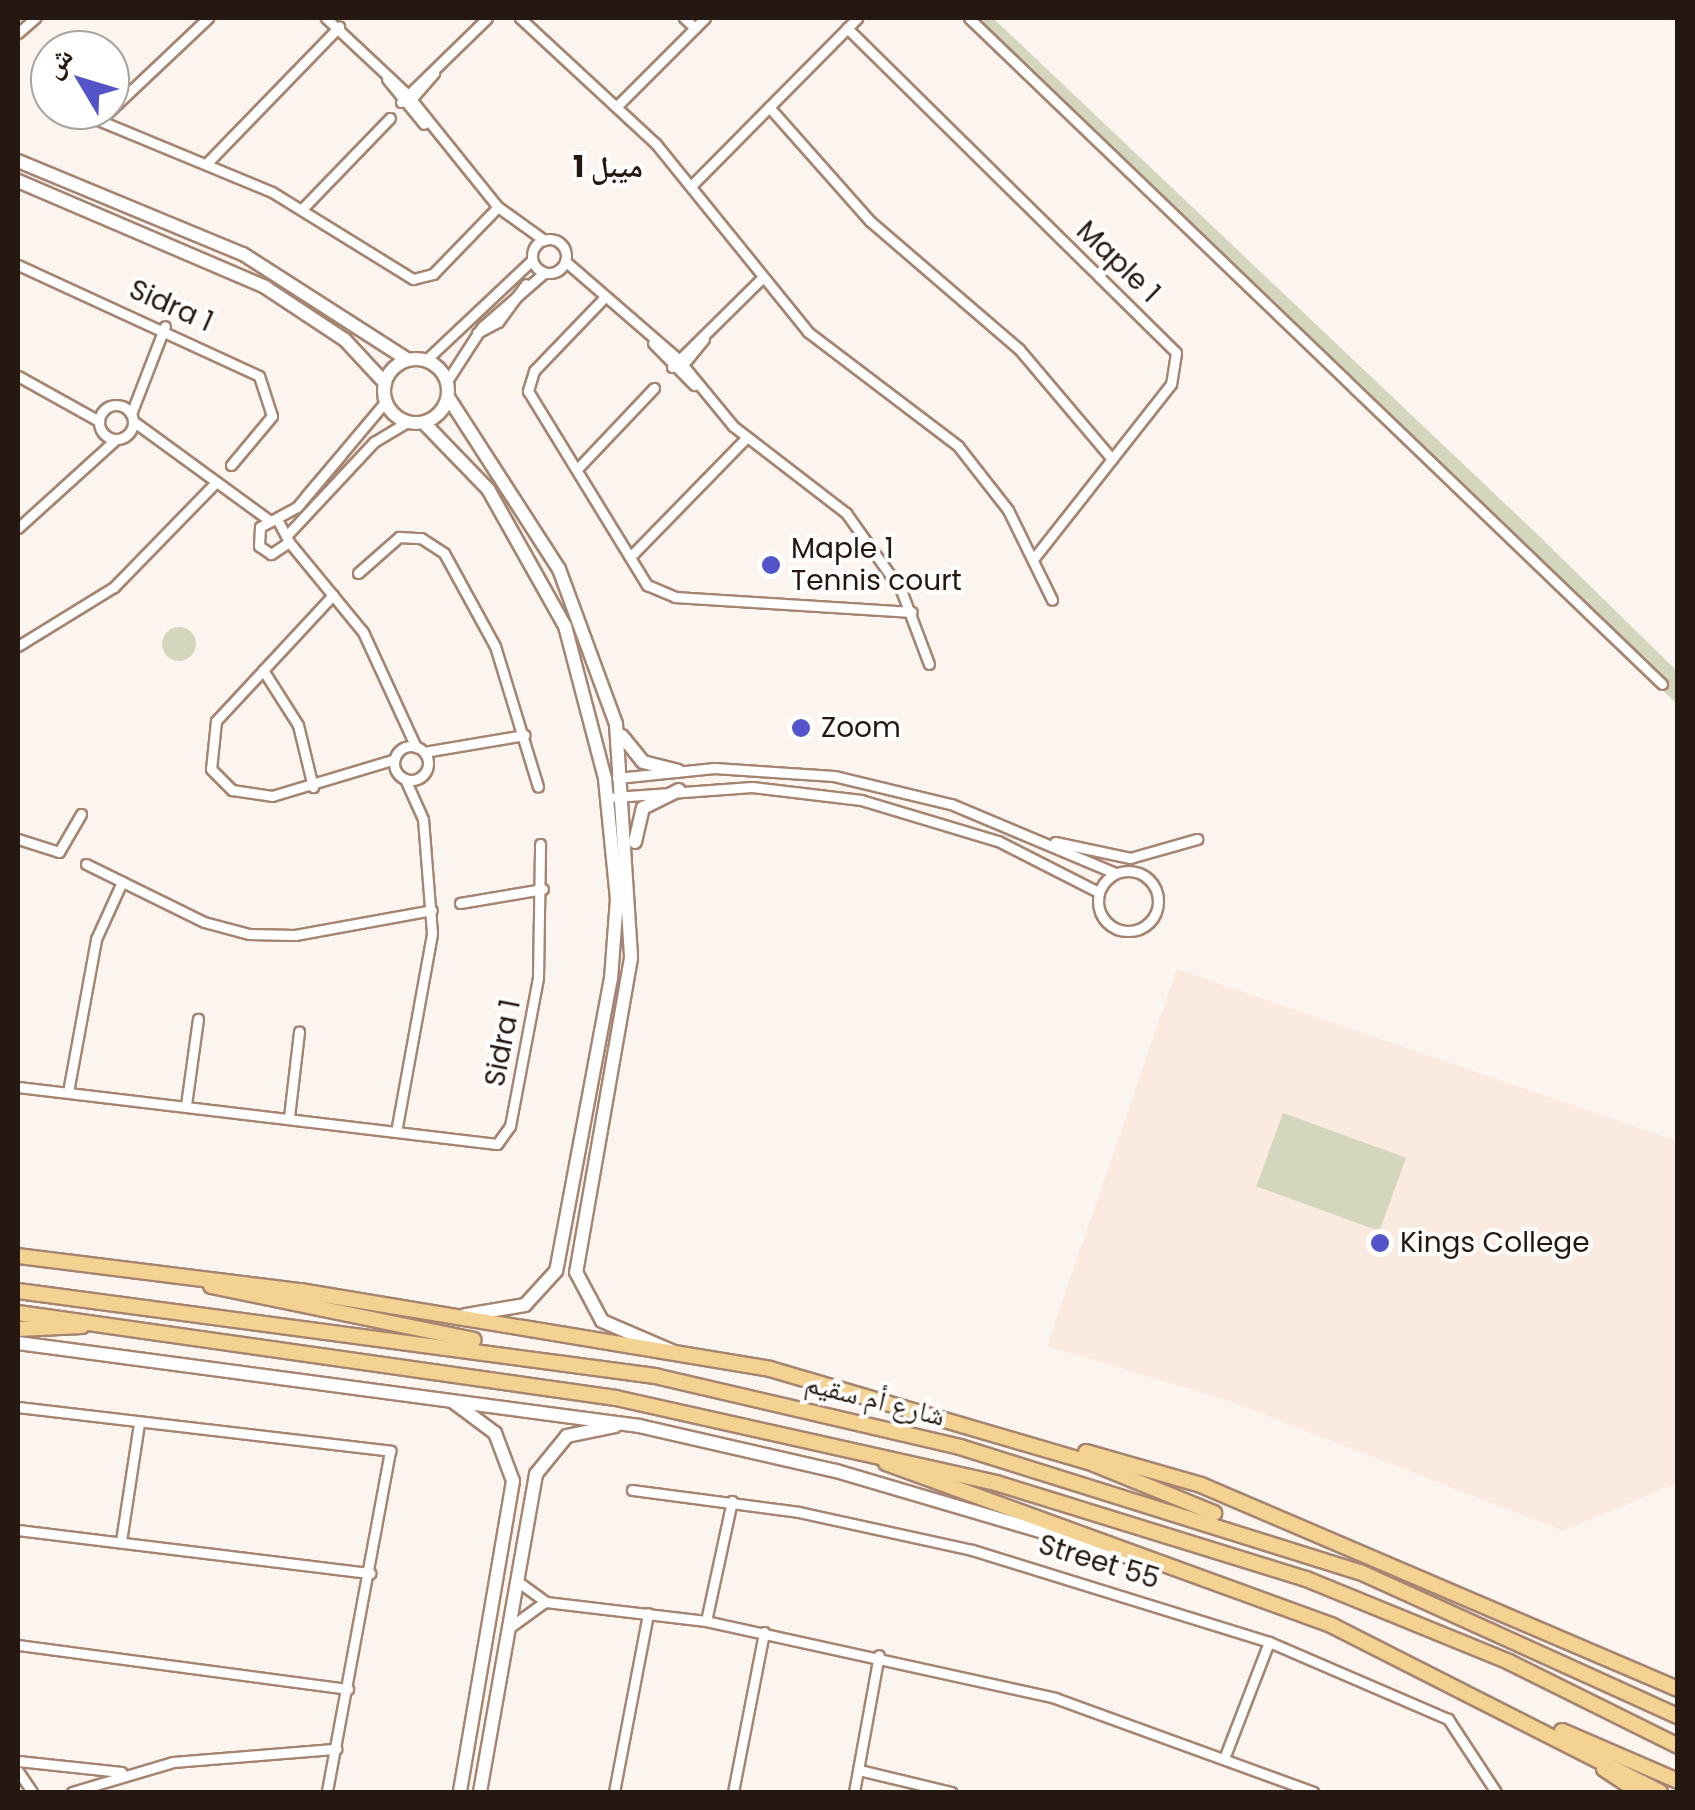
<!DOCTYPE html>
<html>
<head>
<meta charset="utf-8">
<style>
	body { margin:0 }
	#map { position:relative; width:1695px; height:1810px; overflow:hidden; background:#fbf4ef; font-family:Poppins,"Noto Naskh Arabic",sans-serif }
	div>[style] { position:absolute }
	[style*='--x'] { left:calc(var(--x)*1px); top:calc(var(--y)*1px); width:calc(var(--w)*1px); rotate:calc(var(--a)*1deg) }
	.built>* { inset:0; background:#fbeadf }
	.green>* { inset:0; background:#d5d6be; transform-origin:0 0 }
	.round { border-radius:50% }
	.roads { filter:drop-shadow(2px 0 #a58571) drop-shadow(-2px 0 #a58571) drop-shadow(0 2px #a58571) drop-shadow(0 -2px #a58571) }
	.street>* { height:9px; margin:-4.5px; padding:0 4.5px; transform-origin:4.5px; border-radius:4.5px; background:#fff }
	.street>.ring { margin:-4.5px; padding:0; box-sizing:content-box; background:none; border:9px solid #fff; border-radius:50% }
	.secondary>* { height:12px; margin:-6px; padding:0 6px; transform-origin:6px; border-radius:6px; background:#fff }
	.secondary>.ring { margin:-6px; padding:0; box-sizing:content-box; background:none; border:12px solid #fff; border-radius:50% }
	.primary>* { height:14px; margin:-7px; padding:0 7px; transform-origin:7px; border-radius:7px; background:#f3d292 }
	.dots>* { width:28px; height:28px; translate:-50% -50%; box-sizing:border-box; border:5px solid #fff; border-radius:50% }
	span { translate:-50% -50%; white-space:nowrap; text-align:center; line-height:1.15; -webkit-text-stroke:8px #fff; paint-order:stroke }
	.street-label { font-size:28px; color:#241810 }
	.poi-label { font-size:28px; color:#241810 }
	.left { translate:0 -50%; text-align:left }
	.neighbourhood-label { font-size:30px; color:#241810; font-weight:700 }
	.frame { position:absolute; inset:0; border:20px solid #241810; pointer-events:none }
	.north { position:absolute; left:30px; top:30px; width:100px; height:100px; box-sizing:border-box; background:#fff; border:2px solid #a7a39f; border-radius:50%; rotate:308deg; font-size:28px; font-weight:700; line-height:40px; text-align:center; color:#241810 }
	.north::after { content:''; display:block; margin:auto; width:35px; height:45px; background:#5353ca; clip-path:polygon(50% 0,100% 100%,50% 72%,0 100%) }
</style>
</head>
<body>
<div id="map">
	<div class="built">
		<div style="clip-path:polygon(1177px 969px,1677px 1141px,1677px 1483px,1563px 1531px,1229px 1401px,1047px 1346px)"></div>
	</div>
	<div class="green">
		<div style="clip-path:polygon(963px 18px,993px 18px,1538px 535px,1677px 671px,1677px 704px)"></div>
		<div class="round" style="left:162px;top:627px;width:34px;height:34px"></div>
		<div style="left:1283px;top:1113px;width:131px;height:78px;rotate:20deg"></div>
	</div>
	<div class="roads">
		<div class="street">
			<div style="--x:326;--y:18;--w:111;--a:43.2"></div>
			<div style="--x:407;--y:94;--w:145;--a:51.2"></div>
			<div style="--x:498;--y:207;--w:57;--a:35.7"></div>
			<div style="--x:520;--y:18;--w:185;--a:42.8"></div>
			<div style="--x:656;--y:144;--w:242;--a:51"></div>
			<div style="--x:808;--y:332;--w:188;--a:37.2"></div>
			<div style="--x:958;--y:446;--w:81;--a:52"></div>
			<div style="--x:1008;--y:510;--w:100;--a:63.9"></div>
			<div style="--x:684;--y:18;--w:15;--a:42"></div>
			<div style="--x:969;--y:18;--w:961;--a:43.86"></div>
			<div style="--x:847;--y:28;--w:462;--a:44.6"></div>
			<div style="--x:1176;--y:353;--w:31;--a:99"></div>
			<div style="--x:1171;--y:384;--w:220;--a:128.2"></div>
			<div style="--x:18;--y:33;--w:23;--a:-41"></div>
			<div style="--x:387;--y:79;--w:58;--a:50.6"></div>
			<div style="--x:401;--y:102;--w:120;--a:-44.3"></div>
			<div style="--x:408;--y:103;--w:40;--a:-49"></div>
			<div style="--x:618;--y:105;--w:123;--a:-45"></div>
			<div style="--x:769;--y:107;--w:152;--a:48.5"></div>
			<div style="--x:870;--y:221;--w:196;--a:40.7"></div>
			<div style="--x:1019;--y:349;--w:144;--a:49.8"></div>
			<div style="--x:74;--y:110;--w:214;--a:22.5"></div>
			<div style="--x:272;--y:192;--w:166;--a:31.7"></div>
			<div style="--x:413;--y:279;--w:21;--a:-14"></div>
			<div style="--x:433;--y:274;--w:93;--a:-45.9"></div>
			<div style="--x:100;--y:120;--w:149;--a:-43.4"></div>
			<div style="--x:207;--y:163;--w:190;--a:-45.9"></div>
			<div style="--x:692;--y:185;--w:235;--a:-45.3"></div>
			<div style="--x:303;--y:208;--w:125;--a:-46"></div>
			<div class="ring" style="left:532px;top:239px;width:25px;height:25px"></div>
			<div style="--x:565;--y:261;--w:150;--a:40.9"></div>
			<div style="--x:678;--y:359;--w:87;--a:50.6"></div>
			<div style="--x:733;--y:426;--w:143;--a:37.6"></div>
			<div style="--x:846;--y:513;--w:95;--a:54.5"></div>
			<div style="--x:901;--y:590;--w:79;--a:69.3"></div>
			<div style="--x:18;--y:265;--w:265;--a:24.7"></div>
			<div style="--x:259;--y:376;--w:42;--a:72"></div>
			<div style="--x:272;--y:416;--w:64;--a:129.9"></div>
			<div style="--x:602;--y:300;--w:98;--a:133.8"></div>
			<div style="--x:534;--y:371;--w:21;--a:107"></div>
			<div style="--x:528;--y:391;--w:228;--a:58.5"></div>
			<div style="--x:647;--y:585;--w:30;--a:23"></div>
			<div style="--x:675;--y:597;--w:237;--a:3.6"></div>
			<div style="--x:477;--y:333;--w:24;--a:-28"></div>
			<div style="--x:498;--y:322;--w:47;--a:-53.6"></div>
			<div style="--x:653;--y:343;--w:59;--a:45.7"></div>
			<div style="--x:426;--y:360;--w:146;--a:-43.3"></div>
			<div style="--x:682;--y:366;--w:35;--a:-51"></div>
			<div style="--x:672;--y:367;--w:128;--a:-44.7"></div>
			<div style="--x:18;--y:376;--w:93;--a:29.1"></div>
			<div style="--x:447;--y:381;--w:64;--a:-57.1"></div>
			<div style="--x:482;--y:327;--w:82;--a:-41.1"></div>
			<div class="ring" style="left:99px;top:405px;width:25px;height:25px"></div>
			<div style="--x:131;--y:414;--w:94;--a:-68.9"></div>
			<div style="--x:133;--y:421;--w:170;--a:36.1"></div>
			<div style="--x:579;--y:467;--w:109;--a:-46.5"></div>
			<div style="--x:306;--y:496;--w:54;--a:-49.5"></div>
			<div style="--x:278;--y:521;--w:24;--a:62"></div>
			<div style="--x:289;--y:542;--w:22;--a:146"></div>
			<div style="--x:271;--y:554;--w:14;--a:-146"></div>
			<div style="--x:259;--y:546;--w:19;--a:-87"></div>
			<div style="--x:260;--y:527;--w:42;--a:-28.4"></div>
			<div style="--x:297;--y:507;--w:137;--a:-50"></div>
			<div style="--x:18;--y:528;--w:132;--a:-42.2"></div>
			<div style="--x:289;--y:533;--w:125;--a:-47"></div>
			<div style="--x:374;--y:442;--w:37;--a:-31"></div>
			<div style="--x:289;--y:542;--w:117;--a:50.6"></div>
			<div style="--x:363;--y:632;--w:127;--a:65.3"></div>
			<div style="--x:630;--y:557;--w:166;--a:-45.7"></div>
			<div style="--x:358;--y:573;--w:55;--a:-41.3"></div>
			<div style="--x:399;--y:537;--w:22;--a:3"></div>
			<div style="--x:421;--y:538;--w:27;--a:33"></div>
			<div style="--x:444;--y:553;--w:106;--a:61.3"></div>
			<div style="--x:495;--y:646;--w:147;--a:73"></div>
			<div style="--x:333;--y:595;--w:172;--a:132.9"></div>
			<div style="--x:216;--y:721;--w:48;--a:95.9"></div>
			<div style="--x:211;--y:769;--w:30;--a:45"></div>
			<div style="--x:232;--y:790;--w:40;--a:8.5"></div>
			<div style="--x:272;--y:796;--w:128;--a:-16.7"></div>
			<div style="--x:18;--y:646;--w:113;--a:-31.6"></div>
			<div style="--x:114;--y:587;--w:144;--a:-45.8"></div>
			<div style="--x:263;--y:670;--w:65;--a:57.5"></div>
			<div style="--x:298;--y:725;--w:64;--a:76.4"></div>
			<div class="ring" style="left:394px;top:746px;width:25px;height:25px"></div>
			<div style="--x:424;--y:752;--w:102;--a:-9.6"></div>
			<div style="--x:617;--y:778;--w:98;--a:-5.9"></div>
			<div style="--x:714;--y:768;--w:120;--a:3.8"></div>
			<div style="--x:834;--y:776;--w:120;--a:13.5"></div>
			<div style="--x:951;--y:804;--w:178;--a:22.8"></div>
			<div style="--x:615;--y:797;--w:137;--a:-4.2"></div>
			<div style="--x:752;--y:787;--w:110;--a:6.8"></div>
			<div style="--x:861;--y:800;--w:143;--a:16.7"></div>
			<div style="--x:998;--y:841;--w:112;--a:27"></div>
			<div style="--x:18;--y:839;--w:43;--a:17.6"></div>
			<div style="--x:59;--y:852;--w:44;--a:-59.9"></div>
			<div style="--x:1055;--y:842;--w:77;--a:12"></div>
			<div style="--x:1130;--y:858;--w:70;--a:-15.8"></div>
			<div style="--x:86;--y:864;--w:131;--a:26.2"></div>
			<div style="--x:204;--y:922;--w:47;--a:14.9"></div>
			<div style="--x:249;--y:934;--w:46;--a:1.2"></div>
			<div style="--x:295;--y:935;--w:139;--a:-10.3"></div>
			<div class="ring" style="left:1098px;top:871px;width:51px;height:51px"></div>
			<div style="--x:460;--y:903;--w:84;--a:-9.6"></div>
			<div style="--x:18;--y:1087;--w:482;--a:6.8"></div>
			<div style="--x:497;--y:1144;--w:22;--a:-54"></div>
			<div style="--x:510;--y:1126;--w:151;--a:-79.3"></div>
			<div style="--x:538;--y:978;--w:134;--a:-89.1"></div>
			<div style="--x:68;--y:1092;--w:156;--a:-79.6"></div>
			<div style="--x:96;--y:939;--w:63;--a:-65.5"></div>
			<div style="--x:186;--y:1105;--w:87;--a:-82.1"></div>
			<div style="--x:289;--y:1117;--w:86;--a:-83.3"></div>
			<div style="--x:396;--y:1132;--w:202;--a:-79.7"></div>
			<div style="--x:432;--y:933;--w:114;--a:-94.5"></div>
			<div style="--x:423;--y:819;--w:44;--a:-114.2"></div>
			<div style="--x:18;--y:1407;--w:375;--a:6.7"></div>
			<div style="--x:390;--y:1451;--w:347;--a:100.5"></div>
			<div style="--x:632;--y:1490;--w:168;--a:7.5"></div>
			<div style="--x:799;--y:1512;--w:177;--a:12.4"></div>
			<div style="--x:972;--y:1550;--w:311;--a:17.2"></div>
			<div style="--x:1269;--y:1642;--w:195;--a:23.3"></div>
			<div style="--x:1448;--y:1719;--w:87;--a:56.7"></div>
			<div style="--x:18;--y:1530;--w:355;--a:7"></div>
			<div style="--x:121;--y:1541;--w:119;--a:-81.3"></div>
			<div style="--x:517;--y:1581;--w:36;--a:36"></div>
			<div style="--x:546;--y:1602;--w:161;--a:6.8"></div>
			<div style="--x:706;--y:1621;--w:357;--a:12.4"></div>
			<div style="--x:1055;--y:1698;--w:275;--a:20"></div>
			<div style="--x:706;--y:1621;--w:123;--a:-77.8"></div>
			<div style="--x:513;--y:1625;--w:37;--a:-36"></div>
			<div style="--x:18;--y:1645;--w:333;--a:7.6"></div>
			<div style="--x:1225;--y:1756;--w:122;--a:-68.9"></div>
			<div style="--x:18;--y:1761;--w:104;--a:6.1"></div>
			<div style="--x:859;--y:1770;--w:95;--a:13.4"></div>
			<div style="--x:18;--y:1771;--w:25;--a:56"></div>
			<div style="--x:72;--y:1792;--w:105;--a:-16.5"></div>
			<div style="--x:173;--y:1762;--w:164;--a:-4.6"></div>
			<div style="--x:614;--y:1792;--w:182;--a:-79.2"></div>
			<div style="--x:733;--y:1792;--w:163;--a:-79"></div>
			<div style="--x:854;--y:1792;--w:139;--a:-79.7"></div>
		</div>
		<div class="secondary">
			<div style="--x:18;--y:161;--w:243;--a:22.5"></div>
			<div style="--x:243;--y:254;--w:196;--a:32.7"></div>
			<div style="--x:18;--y:181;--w:269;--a:23.2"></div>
			<div style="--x:265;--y:287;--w:96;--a:33.5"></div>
			<div style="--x:345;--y:340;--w:59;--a:47.1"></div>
			<div class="ring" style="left:384px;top:359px;width:52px;height:52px"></div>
			<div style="--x:448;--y:397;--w:205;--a:57.2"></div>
			<div style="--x:559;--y:569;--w:165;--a:69.8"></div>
			<div style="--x:616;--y:724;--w:234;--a:86.3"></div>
			<div style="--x:631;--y:958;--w:319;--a:99.9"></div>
			<div style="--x:576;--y:1272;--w:55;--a:62"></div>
			<div style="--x:602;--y:1321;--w:76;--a:23.2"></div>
			<div style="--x:424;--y:423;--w:92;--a:45.9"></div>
			<div style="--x:488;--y:489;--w:157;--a:60.7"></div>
			<div style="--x:565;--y:626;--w:158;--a:75.3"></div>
			<div style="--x:605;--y:779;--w:121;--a:84.3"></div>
			<div style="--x:617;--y:899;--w:79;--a:94.3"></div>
			<div style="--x:611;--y:978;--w:298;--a:100.6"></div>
			<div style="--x:556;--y:1271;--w:46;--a:132.4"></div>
			<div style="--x:525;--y:1305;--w:61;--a:170.5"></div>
			<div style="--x:622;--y:736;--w:33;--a:51"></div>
			<div style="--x:643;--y:762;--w:36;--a:14"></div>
			<div style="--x:635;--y:842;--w:35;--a:-77"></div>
			<div style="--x:643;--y:808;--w:40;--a:-26.6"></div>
			<div style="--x:18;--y:1343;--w:627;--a:7.61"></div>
			<div style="--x:639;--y:1426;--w:202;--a:12.9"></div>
			<div style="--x:836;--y:1471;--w:318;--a:16.4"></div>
			<div style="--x:452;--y:1401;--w:54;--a:36.7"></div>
			<div style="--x:495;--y:1433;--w:51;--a:69.4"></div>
			<div style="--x:513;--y:1481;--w:315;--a:99.7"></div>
			<div style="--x:480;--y:1792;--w:323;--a:-80"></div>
			<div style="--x:536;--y:1474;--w:49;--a:-50.8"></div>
			<div style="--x:567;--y:1436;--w:49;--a:-11.8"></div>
		</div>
		<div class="primary">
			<div style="--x:18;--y:1256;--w:284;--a:7.1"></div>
			<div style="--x:300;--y:1291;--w:476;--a:9.4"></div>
			<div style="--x:770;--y:1369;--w:338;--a:16.3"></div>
			<div style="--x:1094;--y:1464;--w:130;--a:22.2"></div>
			<div style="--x:211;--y:1286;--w:268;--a:11.6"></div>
			<div style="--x:18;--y:1291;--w:643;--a:7.6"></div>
			<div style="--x:655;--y:1376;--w:313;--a:13.1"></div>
			<div style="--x:960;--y:1447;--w:419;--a:17.4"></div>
			<div style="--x:1360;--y:1572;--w:349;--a:24.4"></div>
			<div style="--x:18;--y:1313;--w:604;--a:8.09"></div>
			<div style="--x:616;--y:1398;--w:389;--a:12.6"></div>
			<div style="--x:996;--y:1483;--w:325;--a:17.2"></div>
			<div style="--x:1306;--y:1579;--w:219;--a:22.2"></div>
			<div style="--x:1509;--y:1662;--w:189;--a:26.4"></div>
			<div style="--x:18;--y:1329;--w:64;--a:-2.7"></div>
			<div style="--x:1086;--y:1452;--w:120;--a:16"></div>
			<div style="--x:1201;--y:1485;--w:519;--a:23.16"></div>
			<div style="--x:886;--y:1463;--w:474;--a:20"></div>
			<div style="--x:1331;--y:1625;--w:369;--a:26.9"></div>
			<div style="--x:1562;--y:1731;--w:126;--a:23.3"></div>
			<div style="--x:1604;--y:1769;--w:42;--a:33.3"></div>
		</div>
	</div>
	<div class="dots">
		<div style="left:771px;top:565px;background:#5353ca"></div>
		<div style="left:801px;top:728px;background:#5353ca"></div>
		<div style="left:1380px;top:1243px;background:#5353ca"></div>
	</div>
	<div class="street-label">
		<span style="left:1118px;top:262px;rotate:44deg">Maple 1</span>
		<span style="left:171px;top:306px;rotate:24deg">Sidra 1</span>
		<span style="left:503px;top:1043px;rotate:-79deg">Sidra 1</span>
		<span style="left:875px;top:1400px;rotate:14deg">شارع أم سقيم</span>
		<span style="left:1099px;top:1562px;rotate:17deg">Street 55</span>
	</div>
	<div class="poi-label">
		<span class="left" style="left:791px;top:565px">Maple 1<br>Tennis court</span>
		<span class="left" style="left:821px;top:728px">Zoom</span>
		<span class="left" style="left:1400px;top:1243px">Kings College</span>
	</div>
	<div class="neighbourhood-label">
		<span style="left:608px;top:167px">ميبل 1</span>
	</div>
	<div class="frame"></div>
	<div class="north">ش</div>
</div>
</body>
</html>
